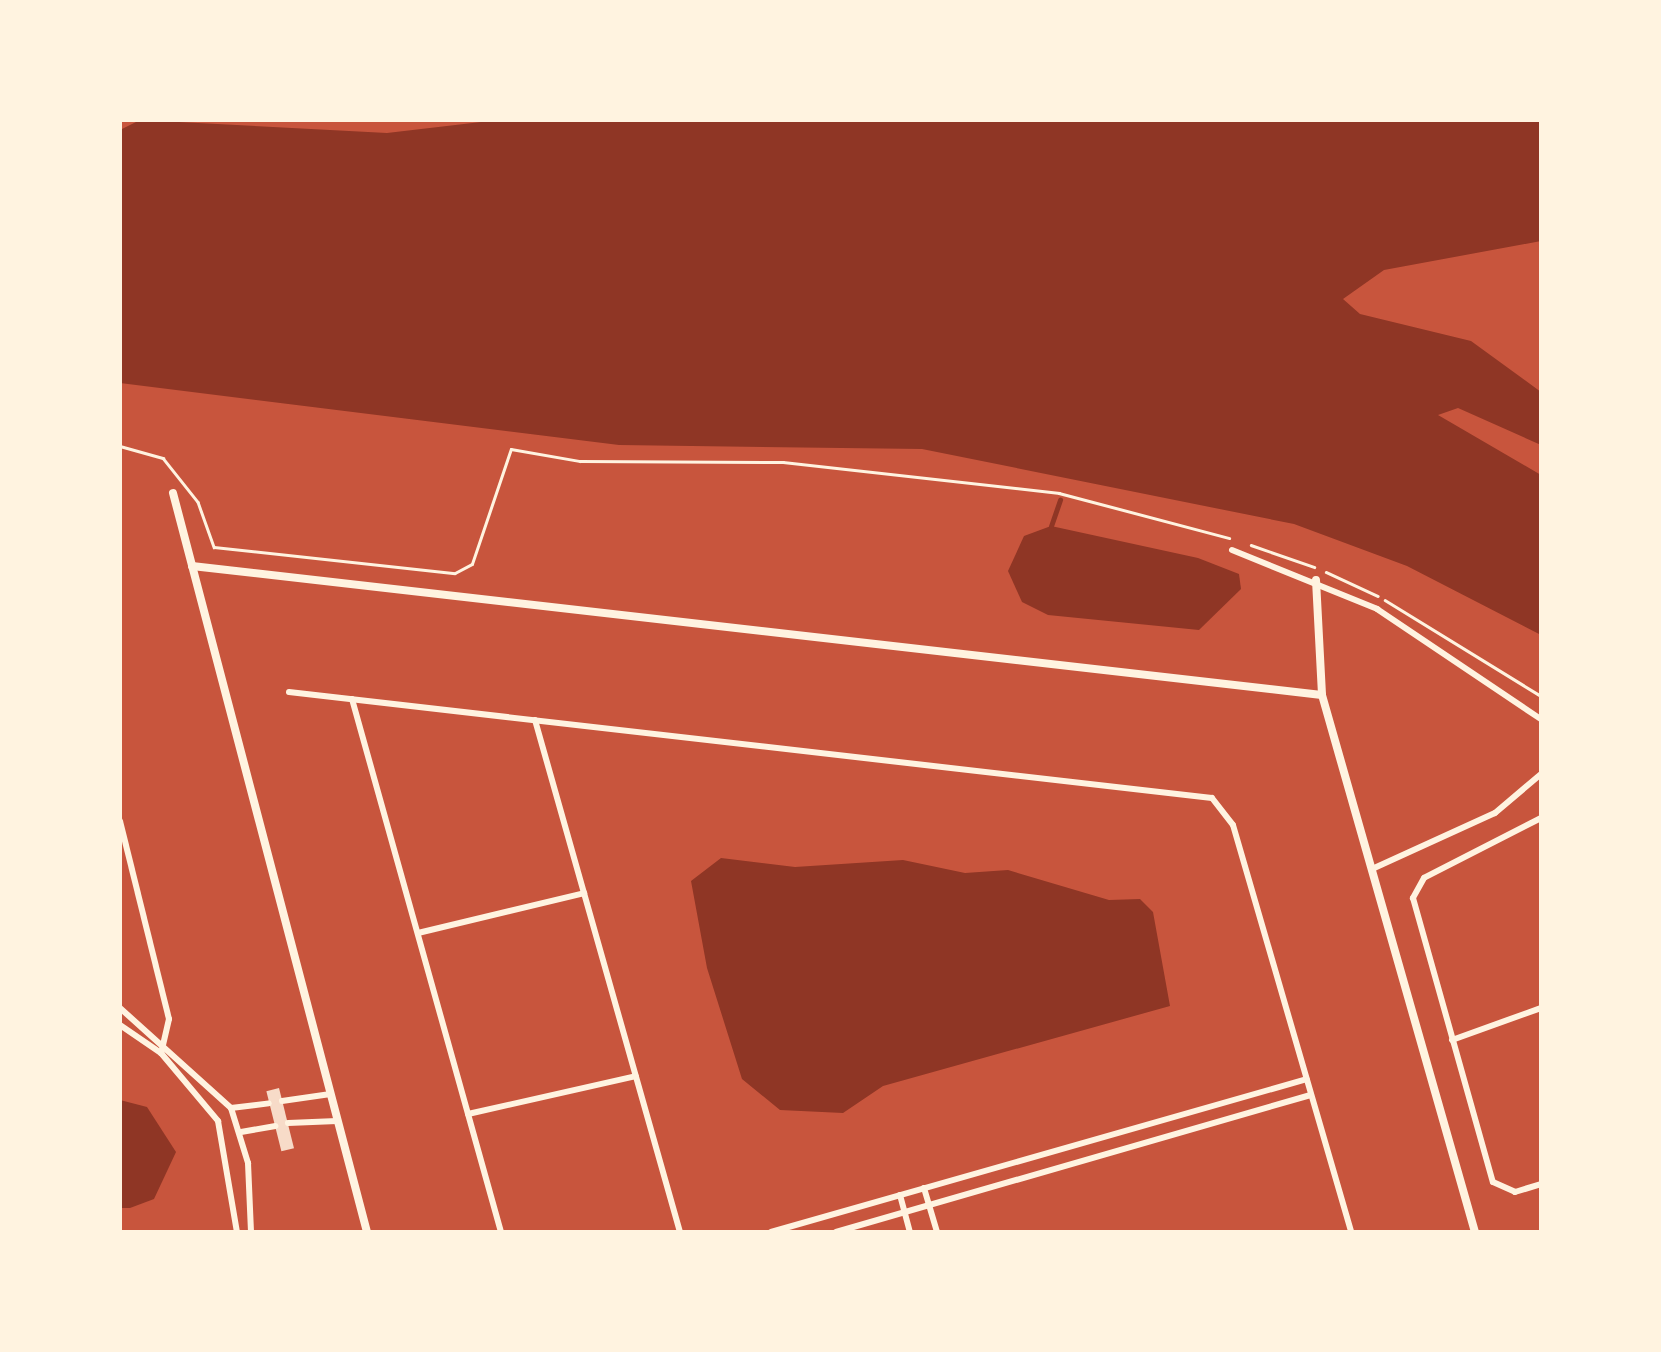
<!DOCTYPE html>
<html>
<head>
<meta charset="utf-8">
<style>
	body { margin:0 }
	#map { position:relative; width:1661px; height:1352px; overflow:hidden; background:#c8553d; font-family:Signika,sans-serif }
	div>[style] { position:absolute }
	[style*='--x'] { left:calc(var(--x)*1px); top:calc(var(--y)*1px); width:calc(var(--w)*1px); rotate:calc(var(--a)*1deg) }
	.water>* { inset:0; background:#8f3625 }
	.stream>* { height:5px; margin:-2.5px; padding:0 2.5px; transform-origin:2.5px; border-radius:2.5px; background:#8f3625 }
	.building>* { inset:0; background:#f7dbc8; transform-origin:0 0 }
	.path>* { height:2.5px; margin:-1.25px; padding:0 1.25px; transform-origin:1.25px; border-radius:1.25px; background:#fff3e0 }
	.minor>* { height:6px; margin:-3px; padding:0 3px; transform-origin:3px; border-radius:3px; background:#fff3e0 }
	.tertiary>* { height:8px; margin:-4px; padding:0 4px; transform-origin:4px; border-radius:4px; background:#fff3e0 }
	span { translate:-50% -50%; white-space:nowrap; text-align:center; line-height:1.15; -webkit-text-stroke:10px #fff3e0; paint-order:stroke }
	.frame { position:absolute; inset:0; border:122px solid #fff3e0; pointer-events:none }
</style>
</head>
<body>
<div id="map">
	<div class="water">
		<div style="clip-path:polygon(140px 120px,387px 133px,498px 120px,1541px 120px,1541px 241px,1384px 270px,1343px 299px,1360px 314px,1471px 341px,1541px 392px,1541px 445px,1458px 408px,1438px 415px,1541px 475px,1541px 635px,1407px 566px,1294px 524px,922px 449px,619px 445px,120px 383px,120px 130px)"></div>
		<div style="clip-path:polygon(1051px 526px,1198px 558px,1239px 574px,1241px 589px,1199px 630px,1048px 615px,1022px 602px,1008px 571px,1024px 536px)"></div>
		<div style="clip-path:polygon(721px 858px,795px 867px,903px 860px,965px 873px,1008px 870px,1109px 900px,1140px 899px,1153px 912px,1170px 1006px,883px 1086px,843px 1113px,780px 1110px,742px 1079px,707px 968px,691px 881px)"></div>
		<div style="clip-path:polygon(120px 1100px,147px 1107px,176px 1152px,154px 1199px,130px 1208px,120px 1208px)"></div>
	</div>
	<div class="stream">
		<div style="--x:1051;--y:526;--w:28;--a:-71"></div>
	</div>
	<div class="building">
		<div style="left:279px;top:1088px;width:62px;height:13px;rotate:76deg"></div>
	</div>
	<div class="path">
		<div style="--x:120;--y:446;--w:45;--a:15.6"></div>
		<div style="--x:163;--y:458;--w:56;--a:51.5"></div>
		<div style="--x:198;--y:502;--w:48;--a:70.4"></div>
		<div style="--x:214;--y:547;--w:242;--a:6.2"></div>
		<div style="--x:455;--y:573;--w:19;--a:-28"></div>
		<div style="--x:472;--y:564;--w:121;--a:-71.3"></div>
		<div style="--x:511;--y:449;--w:70;--a:9.9"></div>
		<div style="--x:580;--y:461;--w:203;--a:0.3"></div>
		<div style="--x:783;--y:462;--w:278;--a:6.4"></div>
		<div style="--x:1059;--y:493;--w:176;--a:14.8"></div>
		<div style="--x:1251;--y:545;--w:67;--a:19.2"></div>
		<div style="--x:1326;--y:572;--w:57;--a:24.8"></div>
		<div style="--x:1385;--y:600;--w:183;--a:31.6"></div>
	</div>
	<div class="minor">
		<div style="--x:1232;--y:550;--w:157;--a:22.1"></div>
		<div style="--x:1377;--y:609;--w:197;--a:33.9"></div>
		<div style="--x:289;--y:692;--w:929;--a:6.55"></div>
		<div style="--x:1212;--y:798;--w:34;--a:52"></div>
		<div style="--x:1233;--y:825;--w:424;--a:73.8"></div>
		<div style="--x:352;--y:699;--w:553;--a:74.38"></div>
		<div style="--x:535;--y:720;--w:532;--a:74.19"></div>
		<div style="--x:1541;--y:818;--w:131;--a:152.9"></div>
		<div style="--x:1424;--y:878;--w:23;--a:119"></div>
		<div style="--x:1413;--y:898;--w:295;--a:74.3"></div>
		<div style="--x:1493;--y:1182;--w:24;--a:24"></div>
		<div style="--x:1515;--y:1192;--w:27;--a:-17"></div>
		<div style="--x:120;--y:821;--w:204;--a:76.1"></div>
		<div style="--x:169;--y:1019;--w:35;--a:103"></div>
		<div style="--x:1372;--y:869;--w:135;--a:-24.5"></div>
		<div style="--x:1495;--y:813;--w:60;--a:-40.3"></div>
		<div style="--x:418;--y:933;--w:171;--a:-13.5"></div>
		<div style="--x:120;--y:1008;--w:149;--a:42"></div>
		<div style="--x:231;--y:1108;--w:58;--a:72.8"></div>
		<div style="--x:248;--y:1163;--w:69;--a:87.5"></div>
		<div style="--x:120;--y:1025;--w:50;--a:34.3"></div>
		<div style="--x:161;--y:1053;--w:89;--a:50"></div>
		<div style="--x:218;--y:1121;--w:113;--a:80.3"></div>
		<div style="--x:1452;--y:1040;--w:95;--a:-19.8"></div>
		<div style="--x:282;--y:1101;--w:49;--a:-8.3"></div>
		<div style="--x:231;--y:1108;--w:38;--a:-7"></div>
		<div style="--x:468;--y:1114;--w:172;--a:-12.7"></div>
		<div style="--x:288;--y:1123;--w:49;--a:-2.3"></div>
		<div style="--x:241;--y:1132;--w:35;--a:-10"></div>
		<div style="--x:924;--y:1188;--w:46;--a:73.5"></div>
		<div style="--x:900;--y:1195;--w:38;--a:75"></div>
		<div style="--x:771;--y:1232;--w:557;--a:-15.93"></div>
		<div style="--x:836;--y:1232;--w:494;--a:-16.1"></div>
	</div>
	<div class="tertiary">
		<div style="--x:173;--y:493;--w:764;--a:75.29"></div>
		<div style="--x:192;--y:566;--w:1137;--a:6.51"></div>
		<div style="--x:1316;--y:580;--w:115;--a:87"></div>
		<div style="--x:1322;--y:695;--w:558;--a:74.1"></div>
	</div>
	<div class="frame"></div>
</div>
</body>
</html>
